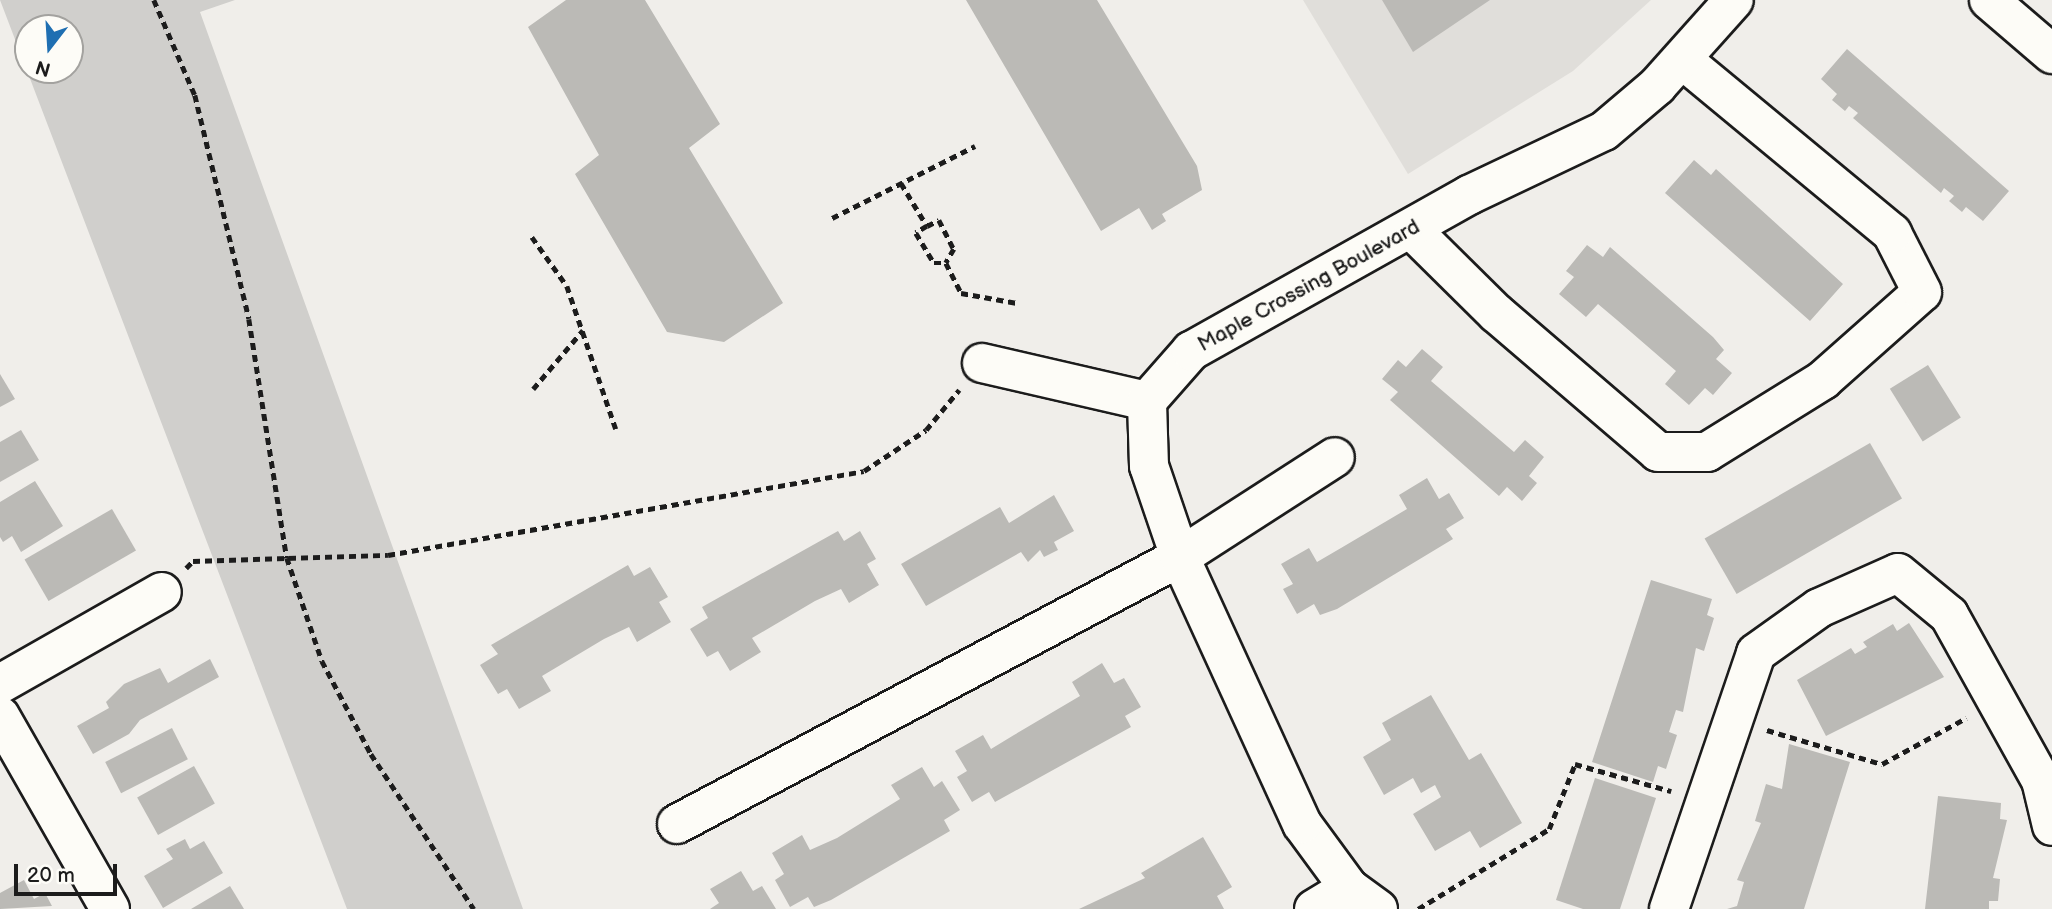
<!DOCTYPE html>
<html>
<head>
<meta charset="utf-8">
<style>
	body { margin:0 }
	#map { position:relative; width:2052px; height:909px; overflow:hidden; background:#f0eeea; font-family:"Balsamiq Sans",sans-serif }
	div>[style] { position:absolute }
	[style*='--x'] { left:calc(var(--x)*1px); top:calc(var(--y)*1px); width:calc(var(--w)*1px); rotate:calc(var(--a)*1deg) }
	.built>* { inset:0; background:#e0deda }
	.green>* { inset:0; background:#d0cfcc }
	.building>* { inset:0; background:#bbbab6; transform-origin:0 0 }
	.path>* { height:4.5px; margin-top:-2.25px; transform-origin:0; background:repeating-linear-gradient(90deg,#1c1c1c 0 7px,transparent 0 12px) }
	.roads { filter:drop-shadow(2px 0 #1c1c1c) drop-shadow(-2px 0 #1c1c1c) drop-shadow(0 2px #1c1c1c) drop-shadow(0 -2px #1c1c1c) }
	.minor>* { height:38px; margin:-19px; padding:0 19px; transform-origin:19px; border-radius:19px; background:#fdfcf7 }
	.major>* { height:38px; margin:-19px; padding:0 19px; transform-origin:19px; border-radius:19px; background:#fdfcf7 }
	span { translate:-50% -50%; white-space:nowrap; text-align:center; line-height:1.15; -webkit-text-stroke:5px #fdfcf7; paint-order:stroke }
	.street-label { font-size:21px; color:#1c1c1c }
	.north { position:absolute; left:14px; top:14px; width:70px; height:70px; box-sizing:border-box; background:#fdfcf7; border:2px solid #a3a29f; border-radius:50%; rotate:197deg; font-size:19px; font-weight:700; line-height:28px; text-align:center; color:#1c1c1c }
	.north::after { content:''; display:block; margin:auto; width:24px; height:32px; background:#1f6fb2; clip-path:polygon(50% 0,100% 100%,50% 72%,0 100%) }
	.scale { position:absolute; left:14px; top:864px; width:103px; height:32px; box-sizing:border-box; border:4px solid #1c1c1c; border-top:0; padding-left:9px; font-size:21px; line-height:24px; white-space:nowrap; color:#1c1c1c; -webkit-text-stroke:5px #fdfcf7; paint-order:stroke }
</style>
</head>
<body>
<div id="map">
	<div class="built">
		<div style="clip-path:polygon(1303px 0,1651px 0,1573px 71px,1408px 174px)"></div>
	</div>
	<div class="green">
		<div style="clip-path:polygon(evenodd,0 0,235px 0,200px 12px,523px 909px,347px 909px,0 0,70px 28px,70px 70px,28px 70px,28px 28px,70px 28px)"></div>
	</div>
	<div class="building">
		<div style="clip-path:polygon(566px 0,645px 0,720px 124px,689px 148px,783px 303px,724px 342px,667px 332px,575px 174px,599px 155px,528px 27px)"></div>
		<div style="clip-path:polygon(966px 0,1097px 0,1197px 166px,1202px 190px,1162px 214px,1166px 221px,1152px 230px,1139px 208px,1101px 231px)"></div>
		<div style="clip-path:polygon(1382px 0,1490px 0,1413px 52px)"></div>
		<div style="clip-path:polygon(1847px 49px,2009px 191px,1983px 221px,1966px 207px,1962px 212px,1949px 201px,1954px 196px,1944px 188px,1941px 193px,1853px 118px,1858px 113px,1849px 106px,1845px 111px,1832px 100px,1837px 94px,1821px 79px)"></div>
		<div style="clip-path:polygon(1694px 160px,1711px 175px,1716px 169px,1843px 284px,1810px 321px,1665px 193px)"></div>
		<div style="clip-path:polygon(1587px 245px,1603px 257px,1610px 247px,1713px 337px,1724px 350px,1716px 359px,1732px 373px,1713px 395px,1705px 388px,1689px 405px,1665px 384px,1676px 371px,1617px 320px,1598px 304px,1586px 317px,1559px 294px,1574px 277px,1566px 271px)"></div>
		<div style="clip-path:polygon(1422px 349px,1443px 367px,1431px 381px,1514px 452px,1525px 440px,1544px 457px,1529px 476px,1537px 483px,1522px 501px,1507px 487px,1499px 496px,1390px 400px,1398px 392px,1382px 379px,1398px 360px,1406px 367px)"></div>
		<div style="left:1928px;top:365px;width:62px;height:45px;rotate:58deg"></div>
		<div style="clip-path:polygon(0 374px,15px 399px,0 407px)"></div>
		<div style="clip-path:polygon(21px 430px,39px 460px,0 482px,0 442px)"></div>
		<div style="left:1870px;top:443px;width:64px;height:191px;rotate:60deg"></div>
		<div style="clip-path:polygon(1427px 478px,1439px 499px,1449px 493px,1464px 518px,1446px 529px,1453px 539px,1337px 609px,1320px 615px,1314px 604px,1297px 614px,1283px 589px,1293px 584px,1281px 564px,1309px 548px,1317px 562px,1341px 548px,1407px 509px,1399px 495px)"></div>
		<div style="clip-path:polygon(35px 481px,63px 526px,21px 552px,12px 536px,3px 542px,0 537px,0 502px)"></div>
		<div style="clip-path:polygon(1054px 495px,1074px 531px,1054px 542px,1058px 550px,1044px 557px,1040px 550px,1028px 562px,1021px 552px,926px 606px,901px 564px,1000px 507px,1009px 523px)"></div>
		<div style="left:112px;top:509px;width:48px;height:101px;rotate:60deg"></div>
		<div style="clip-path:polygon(838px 531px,844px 541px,860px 531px,876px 559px,867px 564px,879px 585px,849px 603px,841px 589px,815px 601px,752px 638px,761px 652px,730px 671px,718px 651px,707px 657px,690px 629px,708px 618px,702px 607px)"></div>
		<div style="clip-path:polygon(628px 565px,634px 576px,650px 567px,668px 597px,659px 602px,671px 622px,637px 642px,629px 627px,604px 639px,542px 676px,551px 691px,519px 709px,507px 689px,498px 694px,480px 665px,498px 654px,491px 645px)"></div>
		<div style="clip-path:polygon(1651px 580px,1712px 599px,1707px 615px,1714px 618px,1704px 651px,1696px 648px,1683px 712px,1676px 710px,1669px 732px,1677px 735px,1666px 769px,1658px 766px,1653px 782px,1592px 762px)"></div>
		<div style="clip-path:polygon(1909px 623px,1944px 677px,1826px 736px,1797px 680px,1851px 648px,1855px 654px,1867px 647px,1863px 642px,1893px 624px,1897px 631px)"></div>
		<div style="clip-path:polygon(210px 659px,219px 677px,140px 720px,129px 734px,93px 754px,77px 726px,109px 708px,106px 702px,124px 684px,160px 668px,168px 683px)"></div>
		<div style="clip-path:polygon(1102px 663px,1114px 683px,1124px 678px,1141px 707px,1125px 716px,1131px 727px,995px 802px,989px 792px,972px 802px,957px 777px,967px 771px,955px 751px,983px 735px,991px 749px,1014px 735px,1080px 696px,1072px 682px)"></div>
		<div style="clip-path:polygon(1431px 695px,1469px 760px,1481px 753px,1522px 823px,1480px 848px,1470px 831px,1435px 851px,1413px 814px,1441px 797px,1435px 785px,1421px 793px,1413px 778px,1384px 795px,1363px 757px,1391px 740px,1382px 723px)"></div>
		<div style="left:172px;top:728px;width:35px;height:75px;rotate:63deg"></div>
		<div style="clip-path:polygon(1789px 744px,1850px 762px,1804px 909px,1727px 909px,1737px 906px,1744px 882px,1737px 880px,1761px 823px,1755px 821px,1766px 784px,1782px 789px)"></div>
		<div style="left:194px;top:766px;width:43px;height:65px;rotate:61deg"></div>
		<div style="clip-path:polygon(922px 767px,934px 787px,942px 781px,960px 810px,944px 820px,950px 831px,831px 900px,814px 907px,808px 897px,790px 907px,775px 880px,784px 874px,772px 853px,802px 835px,810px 850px,837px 838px,900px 799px,891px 785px)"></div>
		<div style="clip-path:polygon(1595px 778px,1656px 798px,1620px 909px,1583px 909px,1556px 900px)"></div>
		<div style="clip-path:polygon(1938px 796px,2001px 803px,2000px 819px,2007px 820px,1993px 878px,2000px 879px,1998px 901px,1989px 901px,1989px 909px,1925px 909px)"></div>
		<div style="clip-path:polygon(1203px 837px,1232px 887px,1217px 896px,1224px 909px,1079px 909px,1145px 878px,1141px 873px)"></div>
		<div style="clip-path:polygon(185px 839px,190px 849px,204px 841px,223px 873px,163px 908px,144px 876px,173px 859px,166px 849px)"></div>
		<div style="clip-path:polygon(741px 871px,753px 891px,762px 886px,776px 909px,710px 909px,719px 903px,710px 889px)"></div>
		<div style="clip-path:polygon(24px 880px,34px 899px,45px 893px,52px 906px,0 909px,0 893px)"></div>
		<div style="clip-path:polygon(230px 886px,244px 909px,191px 909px)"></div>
	</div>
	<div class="path">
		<div style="--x:154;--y:0;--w:103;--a:66.7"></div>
		<div style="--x:195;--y:95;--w:230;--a:76.4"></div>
		<div style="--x:249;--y:319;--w:242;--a:81"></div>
		<div style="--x:287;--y:558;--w:109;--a:71.2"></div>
		<div style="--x:322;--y:661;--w:105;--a:62.2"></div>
		<div style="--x:371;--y:754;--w:186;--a:56.4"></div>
		<div style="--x:901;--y:183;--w:50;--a:58.8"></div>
		<div style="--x:927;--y:226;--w:13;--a:-27"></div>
		<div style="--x:939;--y:220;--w:33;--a:63"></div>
		<div style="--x:954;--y:249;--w:16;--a:120"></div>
		<div style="--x:946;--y:263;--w:34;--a:63"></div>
		<div style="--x:961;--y:293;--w:57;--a:10.1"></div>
		<div style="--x:832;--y:218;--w:160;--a:-26.7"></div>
		<div style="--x:927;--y:226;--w:13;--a:148"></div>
		<div style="--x:916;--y:233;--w:35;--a:59"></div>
		<div style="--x:934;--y:263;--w:12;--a:0"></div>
		<div style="--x:532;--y:237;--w:60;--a:54.5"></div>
		<div style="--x:567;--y:286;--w:151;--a:71.1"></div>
		<div style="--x:533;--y:389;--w:77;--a:-49.7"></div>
		<div style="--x:186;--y:568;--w:10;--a:-45"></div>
		<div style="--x:193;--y:561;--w:195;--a:-1.8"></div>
		<div style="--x:388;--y:555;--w:483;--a:-10"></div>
		<div style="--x:864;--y:471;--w:74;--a:-33.5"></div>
		<div style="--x:926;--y:430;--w:52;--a:-50.5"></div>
		<div style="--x:1767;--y:730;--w:120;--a:16.5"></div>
		<div style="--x:1882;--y:764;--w:96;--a:-28.7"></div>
		<div style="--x:1418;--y:909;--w:153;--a:-31.4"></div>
		<div style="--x:1549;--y:829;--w:70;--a:-68.2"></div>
		<div style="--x:1575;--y:764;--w:100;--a:15.7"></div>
	</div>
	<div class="roads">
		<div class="minor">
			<div style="--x:1411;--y:229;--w:120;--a:44.7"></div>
			<div style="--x:1496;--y:313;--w:213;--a:40.6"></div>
			<div style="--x:1658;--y:452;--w:49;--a:0"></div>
			<div style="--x:1707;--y:452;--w:137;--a:-31.8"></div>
			<div style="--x:1823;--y:380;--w:132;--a:-41.6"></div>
			<div style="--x:1922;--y:292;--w:66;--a:-117"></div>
			<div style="--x:1892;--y:233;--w:271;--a:-140.4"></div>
			<div style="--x:982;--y:363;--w:169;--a:13"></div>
			<div style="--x:0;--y:684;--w:186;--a:-29.6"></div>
			<div style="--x:0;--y:716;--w:222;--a:60.3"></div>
			<div style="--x:677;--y:824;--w:569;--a:-27.96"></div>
			<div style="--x:1180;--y:557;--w:184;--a:-32.8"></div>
			<div style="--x:1314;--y:909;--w:41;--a:-31"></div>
			<div style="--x:1378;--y:909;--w:36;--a:-144"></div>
			<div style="--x:1349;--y:888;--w:79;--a:-126.3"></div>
			<div style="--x:1302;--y:824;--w:294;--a:-114.6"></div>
			<div style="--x:1180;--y:557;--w:96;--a:-108.8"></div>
			<div style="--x:1149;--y:466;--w:65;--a:-91.8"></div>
			<div style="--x:1147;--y:401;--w:67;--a:-48.7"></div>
			<div style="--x:1191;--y:351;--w:319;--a:-29.3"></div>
			<div style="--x:1469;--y:195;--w:149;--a:-25.4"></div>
			<div style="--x:1604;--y:131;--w:70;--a:-40.3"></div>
			<div style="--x:1657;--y:86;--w:115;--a:-48.2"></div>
			<div style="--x:1669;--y:909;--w:270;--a:-71.2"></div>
			<div style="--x:1756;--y:653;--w:77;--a:-35.5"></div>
			<div style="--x:1819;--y:608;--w:86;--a:-23.9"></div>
			<div style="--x:1898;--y:573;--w:66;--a:39.5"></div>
			<div style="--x:1949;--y:615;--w:189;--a:60.9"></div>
			<div style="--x:2041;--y:780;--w:47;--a:76.6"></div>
		</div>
		<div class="major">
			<div style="--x:1989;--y:0;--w:83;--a:40.6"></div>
		</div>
	</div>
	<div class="street-label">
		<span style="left:1309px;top:286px;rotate:-29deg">Maple Crossing Boulevard</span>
	</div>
	<div class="north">N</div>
	<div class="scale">20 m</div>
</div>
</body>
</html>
